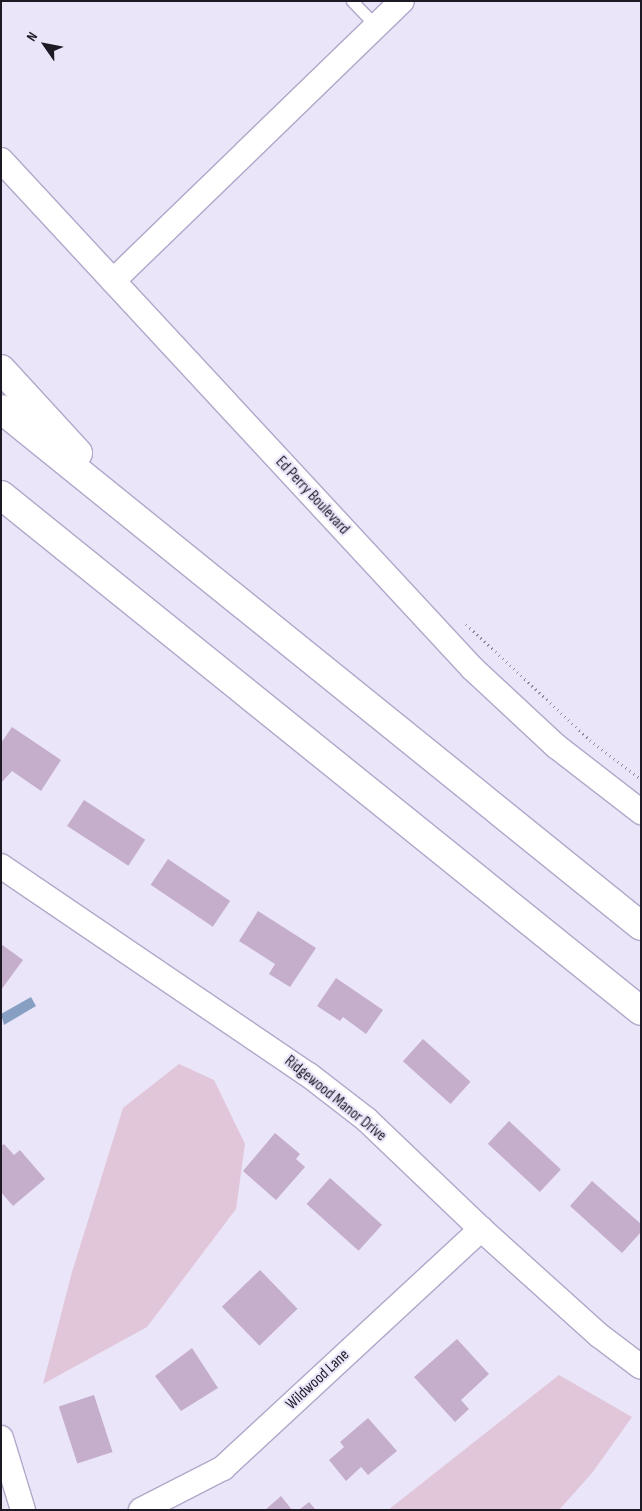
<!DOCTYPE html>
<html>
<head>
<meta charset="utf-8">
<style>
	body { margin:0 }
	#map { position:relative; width:642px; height:1511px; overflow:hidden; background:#ebe5fa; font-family:"Sofia Sans Condensed",sans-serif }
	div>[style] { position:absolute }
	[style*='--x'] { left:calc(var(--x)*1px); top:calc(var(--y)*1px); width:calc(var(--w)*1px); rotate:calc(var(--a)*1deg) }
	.green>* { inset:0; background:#e1c6d9 }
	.water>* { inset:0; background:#889fc4 }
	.building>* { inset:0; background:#c4aecc; transform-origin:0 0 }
	.path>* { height:3px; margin-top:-1.5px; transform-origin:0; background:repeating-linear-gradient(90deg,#8e899a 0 1px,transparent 0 5px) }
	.roads { filter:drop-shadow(1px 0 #b1a8c9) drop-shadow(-1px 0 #b1a8c9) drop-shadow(0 1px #b1a8c9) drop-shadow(0 -1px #b1a8c9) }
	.lane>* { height:11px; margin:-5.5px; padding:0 5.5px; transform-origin:5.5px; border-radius:5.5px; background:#fff }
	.street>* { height:24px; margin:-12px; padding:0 12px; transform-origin:12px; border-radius:12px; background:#fff }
	.highway>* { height:28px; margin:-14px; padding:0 14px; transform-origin:14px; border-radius:14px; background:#fff }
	span { translate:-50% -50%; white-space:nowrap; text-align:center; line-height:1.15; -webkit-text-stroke:4.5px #ebe5fa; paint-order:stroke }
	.street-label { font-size:16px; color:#1d1925 }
	.frame { position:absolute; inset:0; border:2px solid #1d1925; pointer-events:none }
	.north { position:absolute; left:20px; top:20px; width:50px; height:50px; -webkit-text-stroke:4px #ebe5fa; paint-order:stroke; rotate:303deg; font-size:14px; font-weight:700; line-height:20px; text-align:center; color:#1d1925 }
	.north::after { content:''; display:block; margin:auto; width:18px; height:22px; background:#1d1925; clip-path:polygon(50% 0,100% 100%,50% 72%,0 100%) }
</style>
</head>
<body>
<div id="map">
	<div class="green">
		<div style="clip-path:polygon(179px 1064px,214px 1080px,245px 1144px,236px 1209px,147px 1327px,43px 1384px,72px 1272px,123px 1108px)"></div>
		<div style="clip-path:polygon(559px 1375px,632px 1417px,592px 1473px,559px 1510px,388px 1510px)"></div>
	</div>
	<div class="water">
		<div style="clip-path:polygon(31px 997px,36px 1006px,4px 1025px,1px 1014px)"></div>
	</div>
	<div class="building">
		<div style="clip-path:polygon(12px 727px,61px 760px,41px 791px,12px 771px,1px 783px,1px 743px)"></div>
		<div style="left:84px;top:800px;width:73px;height:31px;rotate:33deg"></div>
		<div style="left:168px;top:859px;width:75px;height:31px;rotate:34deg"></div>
		<div style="clip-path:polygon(258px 911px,316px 948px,290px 987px,269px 974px,275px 964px,239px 941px)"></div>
		<div style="clip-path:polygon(1px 944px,23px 960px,1px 990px)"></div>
		<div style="clip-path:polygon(336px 978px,383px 1010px,366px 1034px,343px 1017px,340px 1021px,317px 1006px)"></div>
		<div style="left:423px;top:1039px;width:64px;height:30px;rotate:42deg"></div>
		<div style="left:509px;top:1121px;width:71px;height:31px;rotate:43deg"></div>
		<div style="clip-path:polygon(275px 1133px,300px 1154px,296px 1159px,305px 1167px,276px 1200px,243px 1171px)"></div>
		<div style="clip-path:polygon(4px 1144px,14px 1155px,20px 1150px,45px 1179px,13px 1206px,1px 1192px,1px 1146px)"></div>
		<div style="left:330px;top:1178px;width:70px;height:35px;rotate:42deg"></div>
		<div style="clip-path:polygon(592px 1181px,641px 1224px,641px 1232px,622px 1253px,570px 1206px)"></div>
		<div style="left:260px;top:1270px;width:54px;height:53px;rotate:46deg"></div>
		<div style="clip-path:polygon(457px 1339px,489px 1374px,461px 1400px,469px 1409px,455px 1422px,414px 1377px)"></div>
		<div style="clip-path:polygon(192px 1348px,218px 1388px,181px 1411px,155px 1376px)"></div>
		<div style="left:94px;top:1395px;width:60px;height:37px;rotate:72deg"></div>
		<div style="clip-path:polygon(368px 1418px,397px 1451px,368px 1475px,361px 1467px,346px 1481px,329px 1460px,344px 1447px,340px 1442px)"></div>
		<div style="clip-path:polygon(281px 1496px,292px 1510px,265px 1510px)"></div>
		<div style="clip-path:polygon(309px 1502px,316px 1510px,299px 1510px)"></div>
	</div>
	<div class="path">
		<div style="--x:466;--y:624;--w:170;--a:43.1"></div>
		<div style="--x:590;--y:740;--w:64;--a:37.4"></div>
	</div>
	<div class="roads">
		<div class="lane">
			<div style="--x:352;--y:1;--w:35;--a:46"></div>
		</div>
		<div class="street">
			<div style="--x:1;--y:160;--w:694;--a:47.16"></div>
			<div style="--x:473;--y:669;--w:113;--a:42.9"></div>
			<div style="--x:556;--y:746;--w:108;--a:37.8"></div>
			<div style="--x:113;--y:281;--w:402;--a:-44.1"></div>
			<div style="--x:1;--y:866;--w:372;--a:34.2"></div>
			<div style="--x:309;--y:1075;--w:73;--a:37.8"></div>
			<div style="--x:367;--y:1120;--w:158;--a:43.7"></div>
			<div style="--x:481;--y:1229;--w:160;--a:42"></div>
			<div style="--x:600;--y:1336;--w:51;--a:37.1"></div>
			<div style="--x:1;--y:1438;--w:75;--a:73"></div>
			<div style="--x:141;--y:1510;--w:92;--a:-27.1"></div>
			<div style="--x:223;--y:1468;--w:352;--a:-42.8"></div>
		</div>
		<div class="highway">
			<div style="--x:1;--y:369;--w:114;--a:47.5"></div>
			<div style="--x:1;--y:409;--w:823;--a:38.93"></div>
			<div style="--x:1;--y:495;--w:822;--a:38.88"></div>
		</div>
	</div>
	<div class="street-label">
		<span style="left:312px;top:496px;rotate:47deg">Ed Perry Boulevard</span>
		<span style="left:335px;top:1099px;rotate:39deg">Ridgewood Manor Drive</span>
		<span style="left:318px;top:1380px;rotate:-43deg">Wildwood Lane</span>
	</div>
	<div class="frame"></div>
	<div class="north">N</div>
</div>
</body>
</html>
